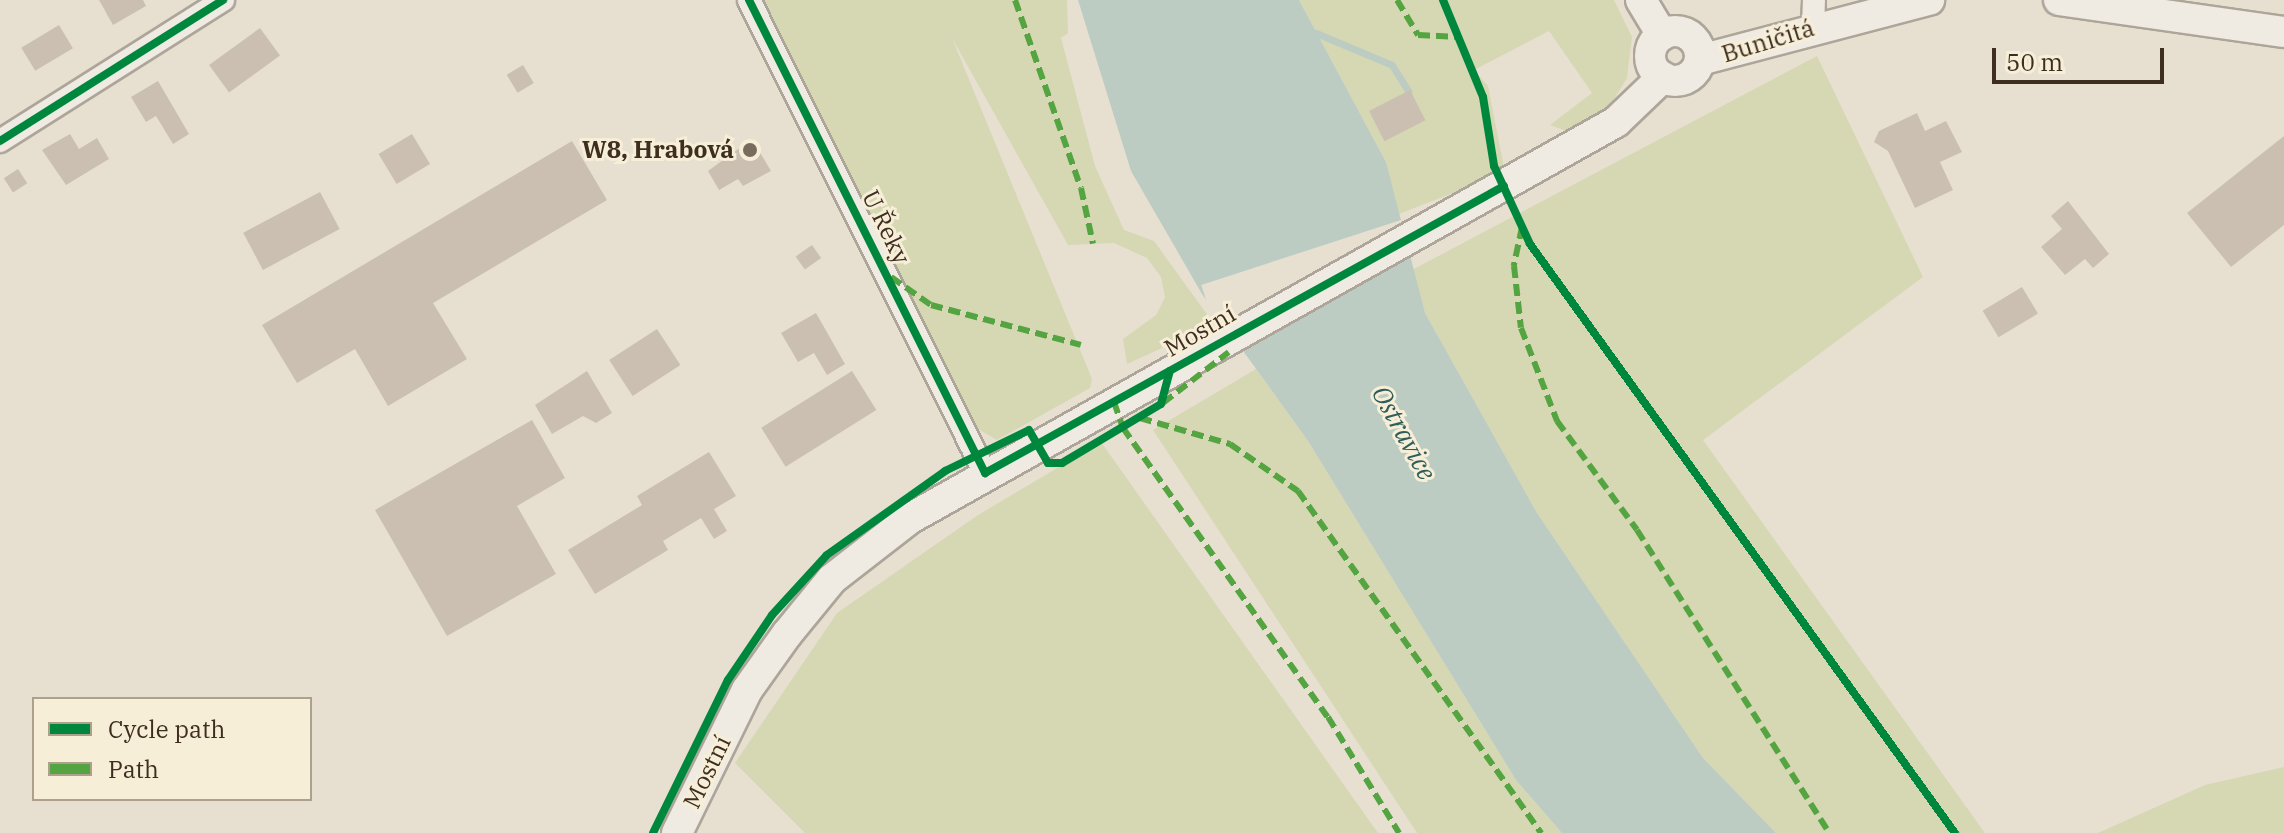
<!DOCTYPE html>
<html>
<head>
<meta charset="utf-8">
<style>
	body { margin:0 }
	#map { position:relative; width:2284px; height:833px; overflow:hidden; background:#e7e0d1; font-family:"IBM Plex Serif",serif }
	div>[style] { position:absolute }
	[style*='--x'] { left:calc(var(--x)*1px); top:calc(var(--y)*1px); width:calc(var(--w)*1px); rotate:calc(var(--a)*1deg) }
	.green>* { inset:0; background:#d6d7b3 }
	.water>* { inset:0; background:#bcccc2 }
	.pier>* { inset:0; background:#e7e0d1; transform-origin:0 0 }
	.stream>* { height:7px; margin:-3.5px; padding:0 3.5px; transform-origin:3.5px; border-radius:3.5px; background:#bcccc2 }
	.building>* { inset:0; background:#cbbfb2; transform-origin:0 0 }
	.roads { filter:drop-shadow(2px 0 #ada599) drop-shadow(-2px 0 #ada599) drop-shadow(0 2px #ada599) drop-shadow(0 -2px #ada599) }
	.minor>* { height:22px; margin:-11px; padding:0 11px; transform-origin:11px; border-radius:11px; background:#efebe3 }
	.secondary>* { height:30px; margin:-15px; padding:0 15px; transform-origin:15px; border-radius:15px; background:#efebe3 }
	.secondary>.ring { margin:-15px; padding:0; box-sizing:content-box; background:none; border:30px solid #efebe3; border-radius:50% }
	.quiet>* { height:6px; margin-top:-3px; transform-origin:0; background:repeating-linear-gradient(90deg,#54a441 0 12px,transparent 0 18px) }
	.cycleway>* { height:8px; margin:-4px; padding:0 4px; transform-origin:4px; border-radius:4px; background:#00873e }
	.dots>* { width:22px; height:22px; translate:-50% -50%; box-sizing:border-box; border:4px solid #f7eed8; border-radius:50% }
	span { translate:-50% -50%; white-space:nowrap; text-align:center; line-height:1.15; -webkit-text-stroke:6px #f7eed8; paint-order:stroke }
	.street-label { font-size:24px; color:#3d2e20 }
	.poi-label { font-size:24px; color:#3d2e20; font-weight:700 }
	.right { translate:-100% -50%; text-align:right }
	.water-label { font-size:26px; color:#2f5d5a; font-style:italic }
	.legend { position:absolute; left:32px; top:697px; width:280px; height:104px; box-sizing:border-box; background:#f7eed8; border:2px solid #ada18e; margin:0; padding:10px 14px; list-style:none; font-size:24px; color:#3d2e20 }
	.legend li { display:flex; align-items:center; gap:16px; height:40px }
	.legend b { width:40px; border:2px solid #ada18e }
	.scale { position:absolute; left:1992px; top:48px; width:172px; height:36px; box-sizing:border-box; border:4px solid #3d2e20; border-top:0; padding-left:10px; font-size:24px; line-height:28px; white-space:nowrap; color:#3d2e20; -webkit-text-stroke:6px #f7eed8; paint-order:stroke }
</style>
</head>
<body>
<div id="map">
	<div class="green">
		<div style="clip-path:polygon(748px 0,1067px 0,1068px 33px,1061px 38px,1095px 166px,1124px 230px,1154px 241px,1214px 324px,1127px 364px,1123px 339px,1156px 315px,1165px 297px,1161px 277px,1147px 258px,1114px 243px,1068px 245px,952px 38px,1092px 379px,1090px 388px,997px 440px,973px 426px)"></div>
		<div style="clip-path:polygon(1299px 0,1614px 0,1632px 37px,1627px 78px,1605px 114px,1572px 133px,1550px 125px,1592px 93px,1549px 31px,1474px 70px,1488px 86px,1505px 173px,1396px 215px,1386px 162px)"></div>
		<div style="clip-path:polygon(1817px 56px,1923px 277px,1703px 440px,1985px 833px,1776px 833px,1703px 758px,1537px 513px,1425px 313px,1412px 270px)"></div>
		<div style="clip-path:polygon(1256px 369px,1308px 441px,1516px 780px,1562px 833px,1417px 833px,1153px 430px)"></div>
		<div style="clip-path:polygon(1101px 442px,1378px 833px,805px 833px,735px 763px,837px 613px,978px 515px)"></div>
		<div style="clip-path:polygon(2284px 767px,2284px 833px,2098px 833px,2205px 785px)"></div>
	</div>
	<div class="water">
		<div style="clip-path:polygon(1078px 0,1299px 0,1386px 162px,1425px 313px,1537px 513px,1703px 758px,1776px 833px,1562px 833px,1516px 780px,1308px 441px,1202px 294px,1131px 171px)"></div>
	</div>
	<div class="pier">
		<div style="left:1401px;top:220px;width:39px;height:210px;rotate:72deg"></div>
	</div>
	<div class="stream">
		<div style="--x:1316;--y:33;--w:82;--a:22.8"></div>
		<div style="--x:1392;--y:65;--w:31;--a:58"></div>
	</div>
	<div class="building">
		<div style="clip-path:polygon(99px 0,143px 0,146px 6px,113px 25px)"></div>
		<div style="left:59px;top:25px;width:27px;height:44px;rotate:59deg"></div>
		<div style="left:260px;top:28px;width:34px;height:63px;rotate:54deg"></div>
		<div style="left:523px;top:65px;width:21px;height:19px;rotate:59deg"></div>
		<div style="clip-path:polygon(158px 81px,189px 134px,173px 144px,156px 116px,146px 122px,131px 97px)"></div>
		<div style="left:1410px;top:90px;width:34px;height:46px;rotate:63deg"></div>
		<div style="clip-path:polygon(1917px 113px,1925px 131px,1946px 121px,1962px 152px,1940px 162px,1953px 190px,1915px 208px,1888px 151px,1874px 142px,1879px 131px)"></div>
		<div style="clip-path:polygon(70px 134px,79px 149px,97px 138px,109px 159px,66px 185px,42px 150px)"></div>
		<div style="left:412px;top:134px;width:35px;height:39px;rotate:59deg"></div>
		<div style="clip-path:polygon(2284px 136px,2284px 225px,2231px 267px,2187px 213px)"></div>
		<div style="clip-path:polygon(752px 139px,771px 171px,743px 186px,738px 179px,719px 190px,708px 171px)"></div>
		<div style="clip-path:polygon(572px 141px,607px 200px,433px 303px,467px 359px,388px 406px,355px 349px,297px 383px,262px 325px)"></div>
		<div style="left:18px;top:169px;width:17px;height:17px;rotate:57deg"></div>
		<div style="left:320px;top:192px;width:42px;height:87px;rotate:62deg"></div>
		<div style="clip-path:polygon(2068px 201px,2109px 254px,2093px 268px,2085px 259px,2065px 275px,2041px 247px,2062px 229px,2051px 216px)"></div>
		<div style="left:812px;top:245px;width:16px;height:20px;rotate:55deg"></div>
		<div style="left:2022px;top:287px;width:31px;height:46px;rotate:59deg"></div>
		<div style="clip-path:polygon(816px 313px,845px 364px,827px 375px,814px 353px,798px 362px,781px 333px)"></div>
		<div style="left:657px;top:329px;width:43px;height:57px;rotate:57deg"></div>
		<div style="clip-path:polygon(587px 371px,612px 413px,596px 423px,583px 416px,552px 434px,535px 405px)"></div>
		<div style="left:852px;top:371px;width:46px;height:107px;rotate:58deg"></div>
		<div style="clip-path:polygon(532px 420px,565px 478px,517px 506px,556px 574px,447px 636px,375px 510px)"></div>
		<div style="clip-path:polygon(709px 452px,736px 496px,714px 509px,727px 531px,714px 539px,701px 518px,663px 541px,668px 550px,595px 594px,568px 550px,642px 505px,637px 496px)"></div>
	</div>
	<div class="roads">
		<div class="minor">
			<div style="--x:749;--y:0;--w:529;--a:63.48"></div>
			<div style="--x:1813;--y:28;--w:28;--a:-88"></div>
			<div style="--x:0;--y:141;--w:264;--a:-32.3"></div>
		</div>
		<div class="secondary">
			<div style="--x:1641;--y:0;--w:41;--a:59"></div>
			<div style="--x:2059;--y:0;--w:227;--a:8.1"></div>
			<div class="ring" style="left:1650px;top:31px;width:20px;height:20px"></div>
			<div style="--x:1700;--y:60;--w:237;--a:-14.7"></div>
			<div style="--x:677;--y:833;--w:159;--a:-63.9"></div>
			<div style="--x:747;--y:690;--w:69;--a:-54.5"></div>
			<div style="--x:787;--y:634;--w:71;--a:-50.7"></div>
			<div style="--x:832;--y:579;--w:98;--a:-37.9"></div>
			<div style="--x:909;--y:519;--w:811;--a:-29.32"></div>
			<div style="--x:1616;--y:122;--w:65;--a:-43.8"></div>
		</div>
	</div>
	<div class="quiet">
		<div style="--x:1015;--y:0;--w:199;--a:70.7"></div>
		<div style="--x:1081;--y:188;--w:57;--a:77.9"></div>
		<div style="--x:1397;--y:0;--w:41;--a:59"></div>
		<div style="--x:1418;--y:35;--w:41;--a:2.8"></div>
		<div style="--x:1522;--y:227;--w:40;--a:102"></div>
		<div style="--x:1514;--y:266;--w:62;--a:83.6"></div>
		<div style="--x:1521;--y:328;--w:100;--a:68.8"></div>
		<div style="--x:1557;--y:421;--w:135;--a:53.7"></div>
		<div style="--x:1637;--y:530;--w:359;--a:57.6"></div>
		<div style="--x:891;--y:277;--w:49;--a:35"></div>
		<div style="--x:931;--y:305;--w:155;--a:14.9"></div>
		<div style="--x:1114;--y:402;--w:28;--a:71"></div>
		<div style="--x:1123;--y:428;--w:354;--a:54.7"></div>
		<div style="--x:1328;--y:717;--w:136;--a:58.5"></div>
		<div style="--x:1163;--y:403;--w:83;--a:-37.7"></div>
		<div style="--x:1140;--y:418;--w:94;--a:16.1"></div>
		<div style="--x:1230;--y:444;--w:83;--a:34.7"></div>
		<div style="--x:1298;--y:491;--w:420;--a:54.6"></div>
	</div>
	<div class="cycleway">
		<div style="--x:749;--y:0;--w:529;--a:63.48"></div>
		<div style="--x:985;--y:473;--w:593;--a:-28.94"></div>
		<div style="--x:1443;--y:0;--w:105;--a:67.6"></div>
		<div style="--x:1483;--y:97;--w:70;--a:80.9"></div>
		<div style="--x:1494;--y:166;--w:86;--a:65.2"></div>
		<div style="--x:1530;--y:244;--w:726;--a:54.19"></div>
		<div style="--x:0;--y:141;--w:264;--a:-32.3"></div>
		<div style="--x:653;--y:833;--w:170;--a:-63.9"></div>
		<div style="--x:728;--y:680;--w:78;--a:-55.9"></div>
		<div style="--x:772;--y:615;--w:81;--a:-47.5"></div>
		<div style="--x:827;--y:555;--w:145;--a:-35.4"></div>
		<div style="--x:945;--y:471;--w:93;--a:-26"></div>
		<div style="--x:1029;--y:430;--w:38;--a:60"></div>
		<div style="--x:1048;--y:463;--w:14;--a:0"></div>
		<div style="--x:1062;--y:463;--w:115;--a:-30.8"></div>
		<div style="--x:1161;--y:404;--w:34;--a:-75"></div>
	</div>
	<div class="dots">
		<div style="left:750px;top:150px;background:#786c5e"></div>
	</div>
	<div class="street-label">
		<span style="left:1768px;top:41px;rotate:-17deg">Buničitá</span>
		<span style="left:886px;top:227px;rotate:64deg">U Řeky</span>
		<span style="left:1200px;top:331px;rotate:-30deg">Mostní</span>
		<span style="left:707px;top:772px;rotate:-64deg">Mostní</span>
	</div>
	<div class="poi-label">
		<span class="right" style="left:734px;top:150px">W8, Hrabová</span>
	</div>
	<div class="water-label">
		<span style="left:1404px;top:433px;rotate:61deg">Ostravice</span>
	</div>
	<ul class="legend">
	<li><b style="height:10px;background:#00873e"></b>Cycle path</li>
	<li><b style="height:10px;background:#54a441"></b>Path</li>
	</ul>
	<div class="scale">50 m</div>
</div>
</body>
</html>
